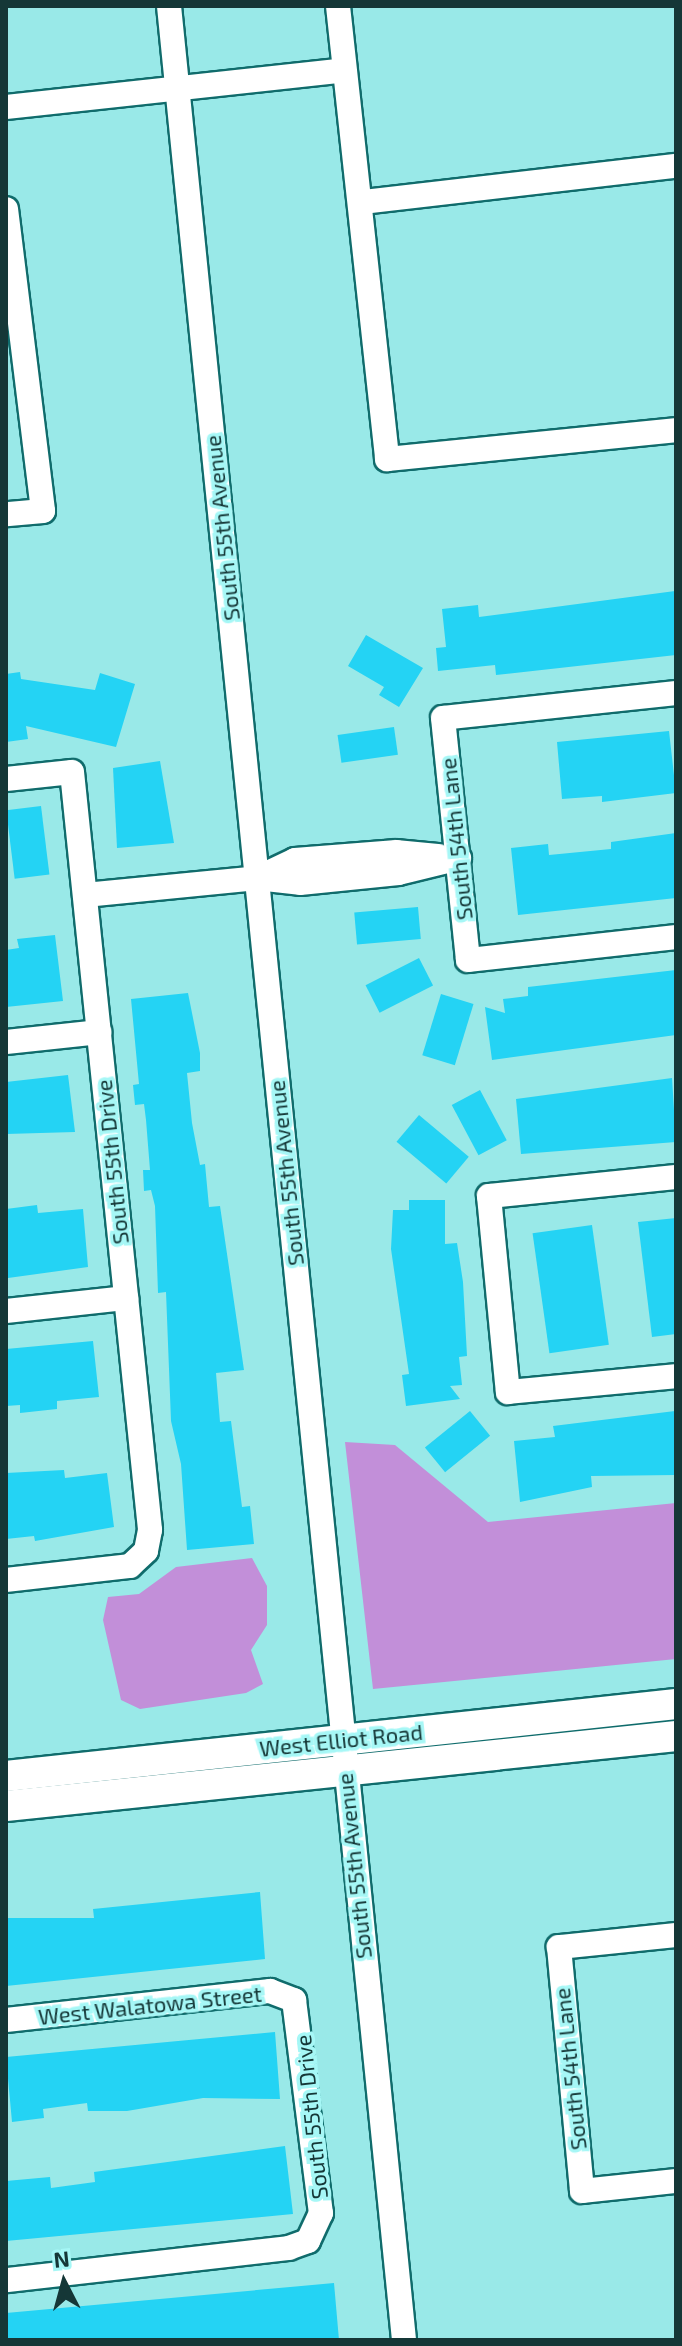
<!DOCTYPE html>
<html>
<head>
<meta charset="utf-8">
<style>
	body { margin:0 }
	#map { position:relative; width:682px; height:2346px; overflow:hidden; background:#99e9e8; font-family:"Exo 2",sans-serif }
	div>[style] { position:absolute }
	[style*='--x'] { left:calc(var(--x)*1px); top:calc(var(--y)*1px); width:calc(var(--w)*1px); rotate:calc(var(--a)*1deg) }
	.green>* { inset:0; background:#c28fd9 }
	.building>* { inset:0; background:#24d3f4; transform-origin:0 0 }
	.roads { filter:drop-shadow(2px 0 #106c6c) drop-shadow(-2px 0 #106c6c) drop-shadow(0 2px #106c6c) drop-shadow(0 -2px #106c6c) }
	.minor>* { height:24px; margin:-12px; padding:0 12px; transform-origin:12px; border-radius:12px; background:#fff }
	.major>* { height:30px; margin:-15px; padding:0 15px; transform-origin:15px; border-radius:15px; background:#fff }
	span { translate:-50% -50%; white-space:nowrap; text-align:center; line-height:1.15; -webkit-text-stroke:7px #a6f7f6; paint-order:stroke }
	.street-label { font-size:22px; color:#153737 }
	.frame { position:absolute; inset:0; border:8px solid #153737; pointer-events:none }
	.north { position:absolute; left:24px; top:2242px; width:80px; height:80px; -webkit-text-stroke:6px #a6f7f6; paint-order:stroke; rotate:354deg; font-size:22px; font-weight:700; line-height:32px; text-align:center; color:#153737 }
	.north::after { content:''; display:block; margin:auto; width:28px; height:36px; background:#153737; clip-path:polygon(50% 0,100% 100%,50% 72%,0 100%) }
</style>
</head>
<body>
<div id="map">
	<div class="green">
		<div style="clip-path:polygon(345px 1442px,395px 1445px,488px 1522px,676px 1503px,676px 1659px,373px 1689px)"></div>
		<div style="clip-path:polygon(252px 1558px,267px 1586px,267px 1625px,251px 1650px,263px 1684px,246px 1693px,140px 1709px,121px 1700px,103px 1620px,108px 1597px,139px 1594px,176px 1567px)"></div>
	</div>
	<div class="building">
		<div style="clip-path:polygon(675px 591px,676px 655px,496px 675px,495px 665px,438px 671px,436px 648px,446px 647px,442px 609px,478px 605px,479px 617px)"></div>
		<div style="clip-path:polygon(366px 635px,423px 668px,399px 707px,379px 695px,384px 687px,348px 666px)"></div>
		<div style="clip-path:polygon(20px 672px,21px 679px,95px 690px,100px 673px,135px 684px,116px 747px,26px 726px,28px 739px,6px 742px,6px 674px)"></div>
		<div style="left:394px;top:727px;width:28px;height:57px;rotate:82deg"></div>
		<div style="clip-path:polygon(669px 731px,676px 793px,602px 802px,602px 796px,562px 799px,557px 742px)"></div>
		<div style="clip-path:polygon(160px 761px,174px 843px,117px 848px,113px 768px)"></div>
		<div style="left:41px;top:806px;width:69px;height:35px;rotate:83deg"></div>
		<div style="clip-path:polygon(676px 833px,676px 898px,518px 915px,511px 848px,548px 844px,549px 855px,611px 849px,611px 842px)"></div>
		<div style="left:418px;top:907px;width:32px;height:64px;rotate:85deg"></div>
		<div style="clip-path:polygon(55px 935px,63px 1001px,6px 1007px,6px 950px,19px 948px,17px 939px)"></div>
		<div style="left:419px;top:958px;width:31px;height:60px;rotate:63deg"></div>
		<div style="clip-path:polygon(676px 970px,676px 1035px,492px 1060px,485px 1007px,505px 1013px,503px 999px,528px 996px,528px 987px)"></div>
		<div style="clip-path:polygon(188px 993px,200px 1053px,200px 1071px,187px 1073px,192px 1123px,200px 1165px,205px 1164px,209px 1207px,220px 1206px,244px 1370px,216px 1373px,220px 1422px,231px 1421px,242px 1507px,250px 1506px,254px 1544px,187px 1550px,181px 1464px,171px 1421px,166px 1292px,158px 1293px,155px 1206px,151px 1190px,144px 1191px,143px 1170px,150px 1170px,146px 1120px,144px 1104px,135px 1105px,133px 1085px,139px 1084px,131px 999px)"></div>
		<div style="left:441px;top:994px;width:34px;height:64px;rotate:17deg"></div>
		<div style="clip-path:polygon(68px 1075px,75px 1132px,6px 1134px,6px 1082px)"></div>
		<div style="clip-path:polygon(672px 1078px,676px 1142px,521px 1154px,516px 1099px)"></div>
		<div style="left:480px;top:1090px;width:57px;height:32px;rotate:62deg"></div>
		<div style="left:419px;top:1115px;width:65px;height:35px;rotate:40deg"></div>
		<div style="clip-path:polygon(409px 1200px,445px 1200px,445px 1244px,457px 1243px,463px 1282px,467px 1356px,459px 1357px,462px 1385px,450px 1386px,460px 1399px,406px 1406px,402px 1375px,409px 1374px,391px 1249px,393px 1210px,409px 1210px)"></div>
		<div style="clip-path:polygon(37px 1205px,38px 1213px,83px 1209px,88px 1267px,8px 1278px,6px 1209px)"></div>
		<div style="clip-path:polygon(676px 1218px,676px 1334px,652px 1337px,638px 1222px)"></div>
		<div style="left:592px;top:1225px;width:121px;height:60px;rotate:82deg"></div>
		<div style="clip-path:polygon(93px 1341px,99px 1397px,57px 1401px,57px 1409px,20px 1413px,20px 1405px,6px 1406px,6px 1349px)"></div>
		<div style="left:470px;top:1411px;width:32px;height:58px;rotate:51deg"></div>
		<div style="clip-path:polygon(675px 1411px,676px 1475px,591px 1476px,592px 1487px,520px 1502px,514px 1441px,555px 1437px,553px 1426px)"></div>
		<div style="clip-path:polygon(64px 1470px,65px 1478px,107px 1473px,114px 1527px,35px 1541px,34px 1536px,6px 1539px,6px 1473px)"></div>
		<div style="clip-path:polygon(260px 1892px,265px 1959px,6px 1986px,6px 1918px,94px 1918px,93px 1909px)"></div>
		<div style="clip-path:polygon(275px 2032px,280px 2099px,203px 2098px,127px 2111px,88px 2111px,87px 2103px,43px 2109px,44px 2118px,12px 2122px,6px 2057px)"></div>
		<div style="clip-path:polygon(285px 2146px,293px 2214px,6px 2241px,6px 2181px,50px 2177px,51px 2188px,95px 2182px,94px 2172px)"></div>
		<div style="clip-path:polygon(334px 2283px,339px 2340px,6px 2340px,6px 2313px)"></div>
	</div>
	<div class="roads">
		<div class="minor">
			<div style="--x:169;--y:6;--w:2346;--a:84.25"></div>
			<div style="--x:338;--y:6;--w:456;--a:83.8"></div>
			<div style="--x:387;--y:459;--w:290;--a:-5.7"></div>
			<div style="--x:6;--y:107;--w:340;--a:-6.2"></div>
			<div style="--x:363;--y:202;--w:315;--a:-6.6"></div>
			<div style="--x:6;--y:209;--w:304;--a:83"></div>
			<div style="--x:43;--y:511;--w:37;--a:175"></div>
			<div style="--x:676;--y:693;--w:234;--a:173.9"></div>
			<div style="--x:443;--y:718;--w:243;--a:84.1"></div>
			<div style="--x:468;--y:960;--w:209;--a:-6.3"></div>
			<div style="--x:6;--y:779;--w:66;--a:-6.1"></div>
			<div style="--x:72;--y:772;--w:762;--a:84.12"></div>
			<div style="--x:150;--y:1530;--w:21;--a:101"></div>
			<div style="--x:146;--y:1551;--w:22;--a:137"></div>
			<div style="--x:130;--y:1566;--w:125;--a:173.6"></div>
			<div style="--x:257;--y:878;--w:42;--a:-25.3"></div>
			<div style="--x:295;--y:860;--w:102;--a:-4.5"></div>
			<div style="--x:397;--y:852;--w:42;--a:5.4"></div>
			<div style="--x:85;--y:895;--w:173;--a:-5.6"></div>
			<div style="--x:257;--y:878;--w:43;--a:6.6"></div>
			<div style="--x:300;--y:883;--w:99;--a:-5.8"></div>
			<div style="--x:398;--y:873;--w:63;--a:-13.8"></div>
			<div style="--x:6;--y:1042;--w:94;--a:-6.1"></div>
			<div style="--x:676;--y:1177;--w:188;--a:174.2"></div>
			<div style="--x:489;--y:1196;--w:197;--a:84.5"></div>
			<div style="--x:508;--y:1392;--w:169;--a:-5.4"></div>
			<div style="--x:6;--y:1311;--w:121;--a:-6.2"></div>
			<div style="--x:676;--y:1935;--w:118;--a:174.1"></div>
			<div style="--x:559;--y:1947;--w:245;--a:84.6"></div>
			<div style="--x:582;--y:2191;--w:95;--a:-6.1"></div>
			<div style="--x:6;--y:2020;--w:266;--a:-6.3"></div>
			<div style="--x:270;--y:1991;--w:26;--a:21"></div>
			<div style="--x:294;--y:2000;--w:215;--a:82.8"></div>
			<div style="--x:321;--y:2213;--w:31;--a:115"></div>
			<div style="--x:308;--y:2241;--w:20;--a:160"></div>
			<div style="--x:289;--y:2248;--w:285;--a:173.5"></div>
		</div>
		<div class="major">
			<div style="--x:6;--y:1776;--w:674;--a:-6.13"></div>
			<div style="--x:6;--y:1806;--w:674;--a:-5.96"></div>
		</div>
	</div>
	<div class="street-label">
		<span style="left:222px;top:528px;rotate:-96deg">South 55th Avenue</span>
		<span style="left:456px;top:839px;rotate:-96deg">South 54th Lane</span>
		<span style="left:112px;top:1162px;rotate:-96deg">South 55th Drive</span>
		<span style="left:286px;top:1173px;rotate:-96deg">South 55th Avenue</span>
		<span style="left:341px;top:1740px;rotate:-6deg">West Elliot Road</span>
		<span style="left:354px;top:1866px;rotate:-96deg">South 55th Avenue</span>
		<span style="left:150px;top:2005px;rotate:-6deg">West Walatowa Street</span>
		<span style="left:570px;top:2069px;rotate:-96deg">South 54th Lane</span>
		<span style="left:311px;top:2117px;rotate:-96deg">South 55th Drive</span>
	</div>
	<div class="frame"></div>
	<div class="north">N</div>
</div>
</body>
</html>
